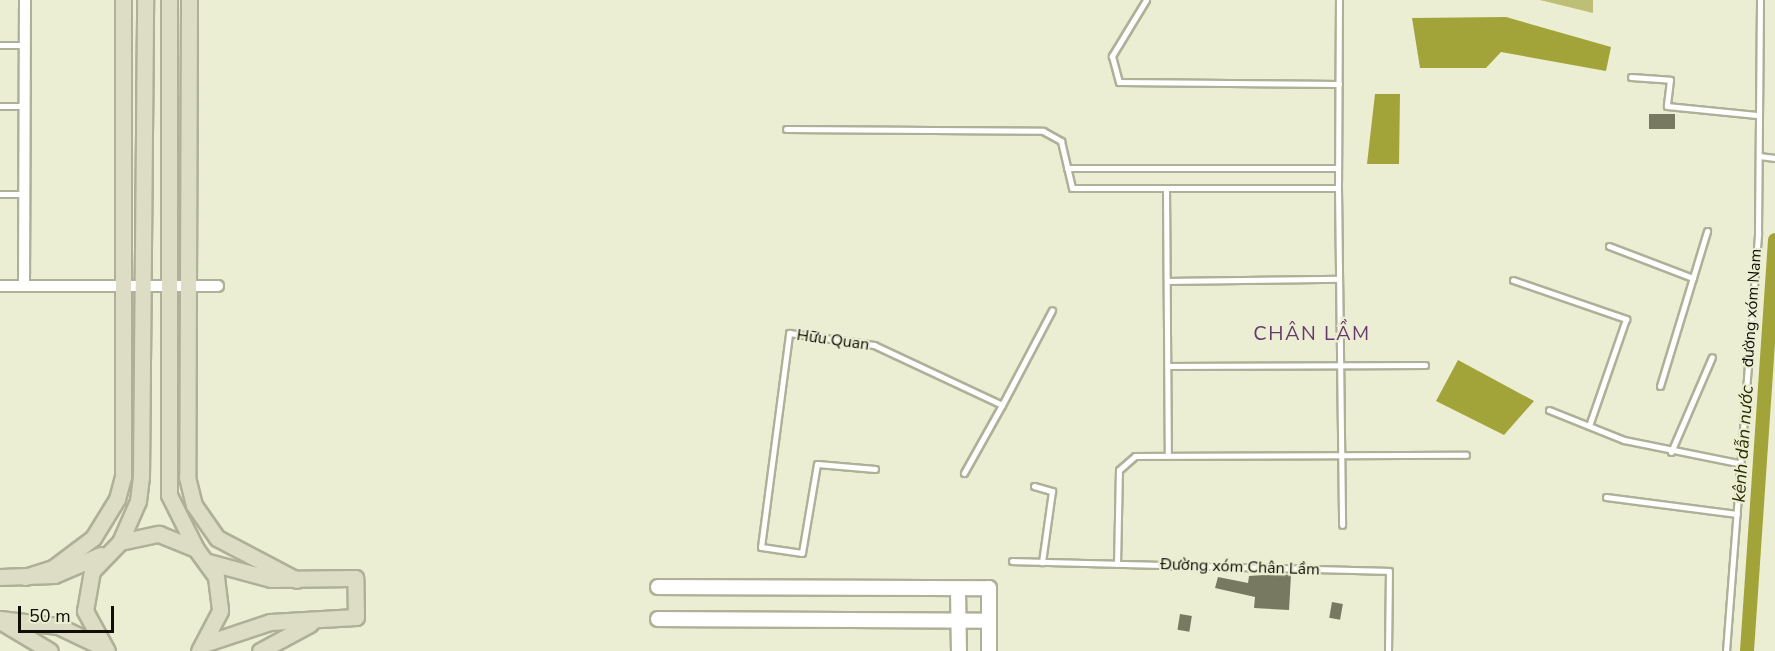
<!DOCTYPE html>
<html>
<head>
<meta charset="utf-8">
<style>
	body { margin:0 }
	#map { position:relative; width:1775px; height:651px; overflow:hidden; background:#eceed3; font-family:"Nunito Sans",sans-serif }
	div>[style] { position:absolute }
	[style*='--x'] { left:calc(var(--x)*1px); top:calc(var(--y)*1px); width:calc(var(--w)*1px); rotate:calc(var(--a)*1deg) }
	.green>* { inset:0; background:#bcbf75 }
	.water>* { inset:0; background:#a2a439 }
	.canal>* { height:14px; margin:-7px; padding:0 7px; transform-origin:7px; border-radius:7px; background:#a2a439 }
	.building>* { inset:0; background:#777961; transform-origin:0 0 }
	.roads { filter:drop-shadow(2px 0 #aeb097) drop-shadow(-2px 0 #aeb097) drop-shadow(0 2px #aeb097) drop-shadow(0 -2px #aeb097) }
	.service>* { height:5px; margin:-2.5px; padding:0 2.5px; transform-origin:2.5px; border-radius:2.5px; background:#fff }
	.minor>* { height:10px; margin:-5px; padding:0 5px; transform-origin:5px; border-radius:5px; background:#fff }
	.tertiary>* { height:14px; margin:-7px; padding:0 7px; transform-origin:7px; border-radius:7px; background:#fff }
	.secondary>* { height:15px; margin:-7.5px; padding:0 7.5px; transform-origin:7.5px; border-radius:7.5px; background:#dcddc4 }
	span { translate:-50% -50%; white-space:nowrap; text-align:center; line-height:1.15; -webkit-text-stroke:4.5px #eceed3; paint-order:stroke }
	.street-label { font-size:16px; color:#0e0e06 }
	.water-label { font-size:18px; color:#2c2d00; font-style:italic }
	.quarter-label { font-size:20px; color:#663a6f; letter-spacing:1.5px }
	.scale { position:absolute; left:18px; top:606px; width:96px; height:27px; box-sizing:border-box; border:3px solid #0e0e06; border-top:0; padding-left:8px; font-size:18px; line-height:21px; white-space:nowrap; color:#0e0e06; -webkit-text-stroke:4px #eceed3; paint-order:stroke }
</style>
</head>
<body>
<div id="map">
	<div class="green">
		<div style="clip-path:polygon(1540px 0,1593px 0,1593px 13px)"></div>
	</div>
	<div class="water">
		<div style="clip-path:polygon(1506px 17px,1611px 47px,1606px 71px,1501px 52px,1486px 68px,1420px 68px,1412px 18px)"></div>
		<div style="clip-path:polygon(1375px 94px,1400px 94px,1399px 164px,1367px 164px)"></div>
		<div style="clip-path:polygon(1458px 360px,1534px 401px,1504px 435px,1436px 401px)"></div>
	</div>
	<div class="canal">
		<div style="--x:1747;--y:651;--w:412;--a:-86.1"></div>
	</div>
	<div class="building">
		<div style="left:1649px;top:114px;width:26px;height:15px"></div>
		<div style="clip-path:polygon(1275px 574px,1291px 575px,1289px 610px,1254px 608px,1255px 597px,1215px 588px,1218px 577px,1248px 583px,1249px 576px)"></div>
		<div style="left:1332px;top:602px;width:11px;height:16px;rotate:10deg"></div>
		<div style="left:1180px;top:614px;width:12px;height:16px;rotate:9deg"></div>
	</div>
	<div class="roads">
		<div class="service">
			<div style="--x:1146;--y:0;--w:66;--a:121.3"></div>
			<div style="--x:1112;--y:56;--w:27;--a:75"></div>
			<div style="--x:1119;--y:82;--w:220;--a:0.5"></div>
			<div style="--x:0;--y:45;--w:25;--a:0"></div>
			<div style="--x:1631;--y:77;--w:39;--a:4"></div>
			<div style="--x:1670;--y:80;--w:26;--a:97"></div>
			<div style="--x:1667;--y:106;--w:90;--a:5.7"></div>
			<div style="--x:0;--y:106;--w:25;--a:0"></div>
			<div style="--x:786;--y:129;--w:257;--a:0.4"></div>
			<div style="--x:1043;--y:131;--w:21;--a:29"></div>
			<div style="--x:1061;--y:141;--w:48;--a:76.8"></div>
			<div style="--x:1072;--y:188;--w:266;--a:0"></div>
			<div style="--x:1338;--y:188;--w:337;--a:89.3"></div>
			<div style="--x:1759;--y:156;--w:16;--a:7"></div>
			<div style="--x:1067;--y:168;--w:271;--a:0"></div>
			<div style="--x:1166;--y:188;--w:266;--a:89.6"></div>
			<div style="--x:1338;--y:188;--w:188;--a:-89.7"></div>
			<div style="--x:0;--y:194;--w:25;--a:0"></div>
			<div style="--x:1609;--y:246;--w:90;--a:20.9"></div>
			<div style="--x:1513;--y:280;--w:120;--a:19"></div>
			<div style="--x:1626;--y:319;--w:113;--a:109.1"></div>
			<div style="--x:1167;--y:281;--w:172;--a:-0.7"></div>
			<div style="--x:1168;--y:366;--w:257;--a:-0.2"></div>
			<div style="--x:1660;--y:386;--w:162;--a:-73.1"></div>
			<div style="--x:1002;--y:405;--w:107;--a:-62.2"></div>
			<div style="--x:1549;--y:410;--w:81;--a:21.8"></div>
			<div style="--x:1624;--y:440;--w:116;--a:11.4"></div>
			<div style="--x:1671;--y:452;--w:103;--a:-66.7"></div>
			<div style="--x:875;--y:469;--w:58;--a:-175.1"></div>
			<div style="--x:817;--y:464;--w:90;--a:99.6"></div>
			<div style="--x:802;--y:553;--w:41;--a:-171.7"></div>
			<div style="--x:761;--y:547;--w:216;--a:-82.5"></div>
			<div style="--x:789;--y:333;--w:86;--a:8"></div>
			<div style="--x:874;--y:345;--w:141;--a:25.1"></div>
			<div style="--x:1002;--y:405;--w:78;--a:119.2"></div>
			<div style="--x:1034;--y:486;--w:19;--a:16"></div>
			<div style="--x:1052;--y:491;--w:72;--a:98"></div>
			<div style="--x:1606;--y:497;--w:132;--a:7.4"></div>
			<div style="--x:1012;--y:561;--w:377;--a:1.5"></div>
			<div style="--x:1389;--y:571;--w:80;--a:90.7"></div>
			<div style="--x:1117;--y:564;--w:94;--a:-88.8"></div>
			<div style="--x:1119;--y:470;--w:21;--a:-41"></div>
			<div style="--x:1135;--y:456;--w:331;--a:-0.2"></div>
			<div style="--x:1726;--y:651;--w:420;--a:-85.6"></div>
			<div style="--x:1758;--y:232;--w:232;--a:-89.5"></div>
		</div>
		<div class="minor">
			<div style="--x:0;--y:286;--w:218;--a:0"></div>
			<div style="--x:24;--y:286;--w:286;--a:-89.8"></div>
		</div>
		<div class="tertiary">
			<div style="--x:658;--y:587;--w:331;--a:0.2"></div>
			<div style="--x:989;--y:588;--w:63;--a:90"></div>
			<div style="--x:958;--y:590;--w:61;--a:89.1"></div>
			<div style="--x:658;--y:619;--w:331;--a:0.3"></div>
		</div>
		<div class="secondary">
			<div style="--x:169;--y:0;--w:495;--a:90"></div>
			<div style="--x:169;--y:495;--w:60;--a:63.4"></div>
			<div style="--x:189;--y:0;--w:477;--a:90.2"></div>
			<div style="--x:187;--y:477;--w:29;--a:76"></div>
			<div style="--x:194;--y:505;--w:40;--a:55.1"></div>
			<div style="--x:217;--y:538;--w:90;--a:27.7"></div>
			<div style="--x:120;--y:542;--w:45;--a:-66.3"></div>
			<div style="--x:138;--y:501;--w:24;--a:-83"></div>
			<div style="--x:141;--y:477;--w:477;--a:-89.5"></div>
			<div style="--x:0;--y:577;--w:54;--a:-2.1"></div>
			<div style="--x:54;--y:575;--w:51;--a:-23.1"></div>
			<div style="--x:25;--y:577;--w:29;--a:-18"></div>
			<div style="--x:53;--y:568;--w:50;--a:-36.9"></div>
			<div style="--x:93;--y:538;--w:46;--a:-58.4"></div>
			<div style="--x:117;--y:499;--w:23;--a:-75"></div>
			<div style="--x:123;--y:477;--w:477;--a:-90"></div>
			<div style="--x:0;--y:619;--w:58;--a:6.9"></div>
			<div style="--x:58;--y:626;--w:47;--a:25.5"></div>
			<div style="--x:0;--y:621;--w:58;--a:31"></div>
			<div style="--x:207;--y:643;--w:66;--a:-18.4"></div>
			<div style="--x:270;--y:622;--w:86;--a:-3.3"></div>
			<div style="--x:356;--y:617;--w:39;--a:-91"></div>
			<div style="--x:355;--y:578;--w:84;--a:179.3"></div>
			<div style="--x:271;--y:579;--w:65;--a:-164.9"></div>
			<div style="--x:107;--y:651;--w:46;--a:-118.8"></div>
			<div style="--x:85;--y:611;--w:41;--a:-80.1"></div>
			<div style="--x:92;--y:571;--w:40;--a:-46"></div>
			<div style="--x:120;--y:542;--w:40;--a:-12"></div>
			<div style="--x:159;--y:534;--w:40;--a:22"></div>
			<div style="--x:196;--y:549;--w:34;--a:54"></div>
			<div style="--x:216;--y:577;--w:34;--a:83"></div>
			<div style="--x:220;--y:611;--w:45;--a:117.7"></div>
			<div style="--x:260;--y:651;--w:57;--a:-28.4"></div>
		</div>
	</div>
	<div class="street-label">
		<span style="left:1752px;top:308px;rotate:-86deg">đường xóm Nam</span>
		<span style="left:833px;top:340px;rotate:8deg">Hữu Quan</span>
		<span style="left:1240px;top:567px;rotate:2deg">Đường xóm Chân Lầm</span>
	</div>
	<div class="water-label">
		<span style="left:1743px;top:444px;rotate:-86deg">kênh dẫn nước</span>
	</div>
	<div class="quarter-label">
		<span style="left:1312px;top:333px">CHÂN LẦM</span>
	</div>
	<div class="scale">50 m</div>
</div>
</body>
</html>
